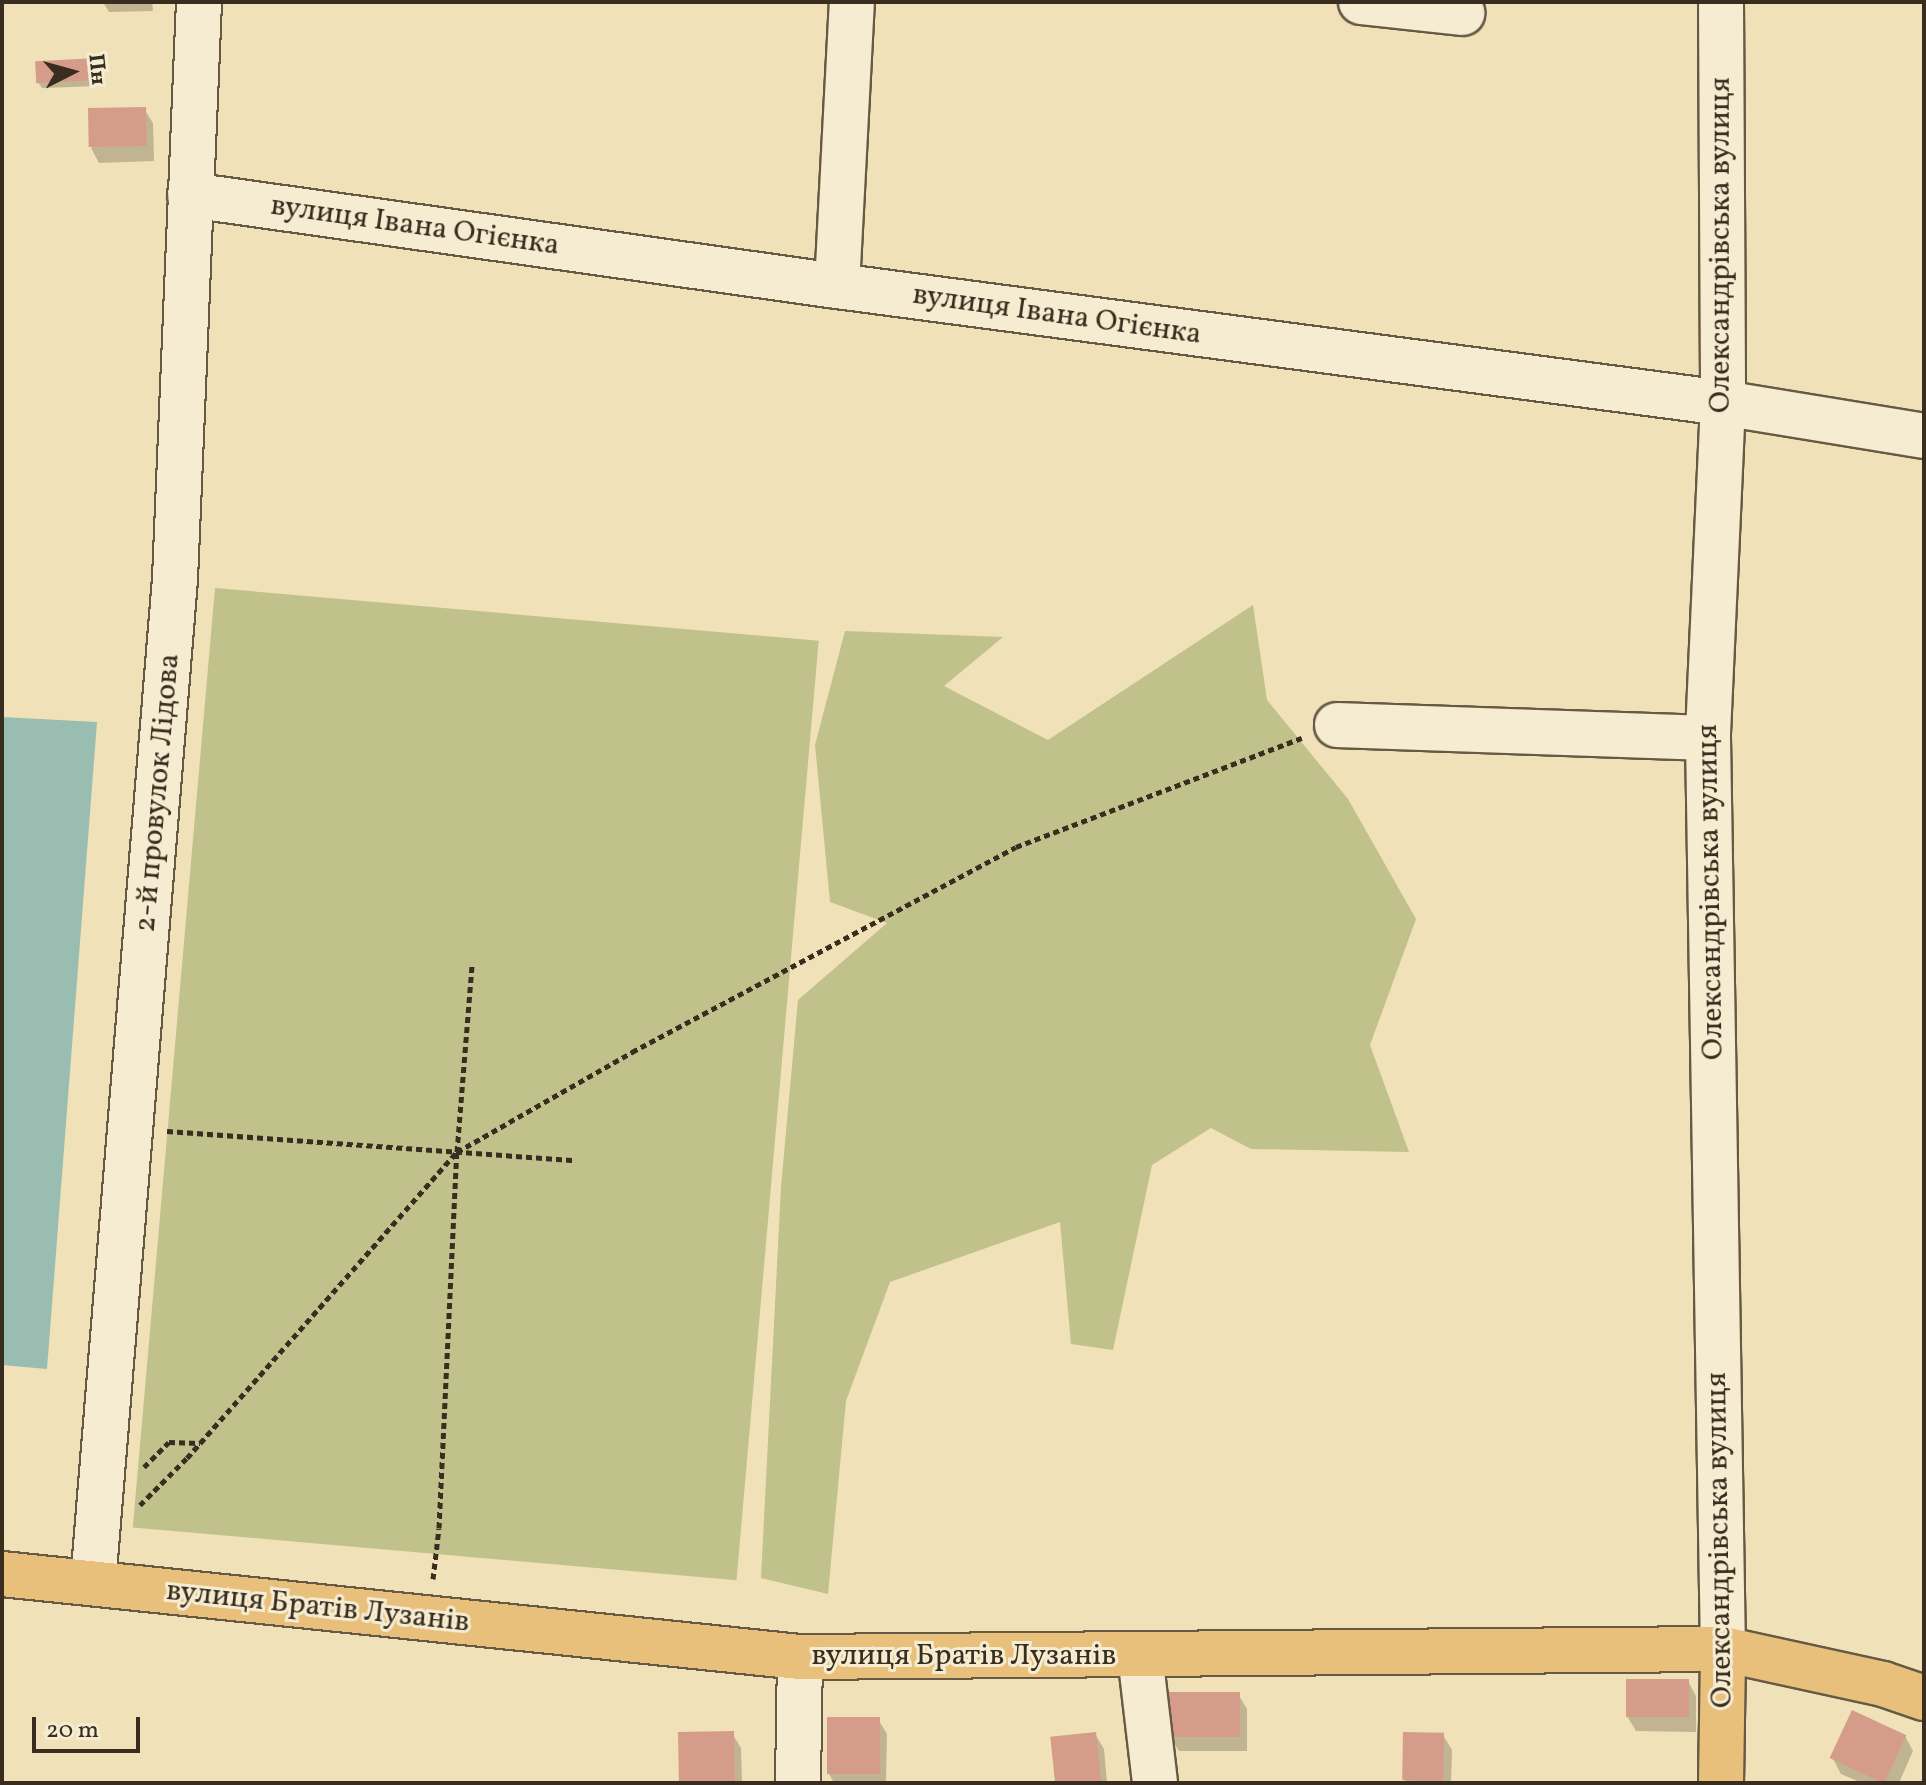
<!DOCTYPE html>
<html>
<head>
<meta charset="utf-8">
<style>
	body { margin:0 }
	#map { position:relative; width:1926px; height:1785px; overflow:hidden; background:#f0e1b8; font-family:Vollkorn,serif }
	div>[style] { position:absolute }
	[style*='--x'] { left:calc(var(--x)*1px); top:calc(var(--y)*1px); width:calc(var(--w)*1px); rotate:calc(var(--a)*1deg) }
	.green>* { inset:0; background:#c0c18b; transform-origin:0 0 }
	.water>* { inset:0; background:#9abdb2 }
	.shadow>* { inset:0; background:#0003 }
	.building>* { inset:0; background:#d59d89; transform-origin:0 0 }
	.path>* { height:5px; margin-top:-2.5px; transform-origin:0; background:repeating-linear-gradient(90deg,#382d1f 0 6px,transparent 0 10px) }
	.roads { filter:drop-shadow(2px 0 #665a45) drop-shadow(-2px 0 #665a45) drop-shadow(0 2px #665a45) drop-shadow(0 -2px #665a45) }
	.minor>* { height:44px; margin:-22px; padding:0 22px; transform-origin:22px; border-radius:22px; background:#f5ecd1 }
	.major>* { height:44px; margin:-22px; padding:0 22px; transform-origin:22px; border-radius:22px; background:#e8c07c }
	span { translate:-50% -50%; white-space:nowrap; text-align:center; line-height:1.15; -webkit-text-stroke:6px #f5ecd1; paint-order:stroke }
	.street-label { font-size:30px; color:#382d1f }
	.frame { position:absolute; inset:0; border:4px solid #382d1f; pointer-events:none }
	.north { position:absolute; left:32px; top:32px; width:80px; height:80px; -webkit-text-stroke:6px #f5ecd1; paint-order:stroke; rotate:84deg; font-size:22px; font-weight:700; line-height:32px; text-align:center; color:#382d1f }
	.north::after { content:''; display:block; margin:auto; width:28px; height:36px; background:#382d1f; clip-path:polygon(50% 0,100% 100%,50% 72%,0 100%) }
	.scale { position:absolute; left:32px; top:1717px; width:108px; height:36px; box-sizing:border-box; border:4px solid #382d1f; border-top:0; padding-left:10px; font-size:24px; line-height:28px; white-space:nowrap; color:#382d1f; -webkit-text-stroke:6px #f5ecd1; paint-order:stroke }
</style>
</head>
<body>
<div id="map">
	<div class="green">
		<div style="left:215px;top:588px;width:606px;height:943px;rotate:5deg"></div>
		<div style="clip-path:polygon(1253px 605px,1267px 700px,1348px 799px,1416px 919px,1370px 1045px,1409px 1152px,1251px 1149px,1211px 1128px,1152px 1165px,1113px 1350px,1071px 1344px,1060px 1222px,890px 1282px,846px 1401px,828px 1594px,761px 1578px,781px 1187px,798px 1000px,887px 923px,830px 902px,815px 745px,845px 631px,1003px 637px,944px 686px,1048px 740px)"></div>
	</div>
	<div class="water">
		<div style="clip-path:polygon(2px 717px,97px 722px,47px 1369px,2px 1365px)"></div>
	</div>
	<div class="shadow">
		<div style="clip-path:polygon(103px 2px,152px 2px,153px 11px,109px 12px)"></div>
		<div style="clip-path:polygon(96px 60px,100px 86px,42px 88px,38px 82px)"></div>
		<div style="clip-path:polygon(144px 109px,153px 123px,154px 161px,99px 163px,91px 148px)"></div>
		<div style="clip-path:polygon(1688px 1681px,1696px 1696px,1696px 1732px,1636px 1731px,1627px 1716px)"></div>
		<div style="clip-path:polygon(1238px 1694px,1247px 1709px,1247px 1751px,1179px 1751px,1170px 1737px)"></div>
		<div style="clip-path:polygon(878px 1719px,887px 1734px,886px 1783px,834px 1783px,829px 1774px)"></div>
		<div style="clip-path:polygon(732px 1733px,741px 1748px,742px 1783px,681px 1783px)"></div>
		<div style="clip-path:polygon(1095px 1734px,1104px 1749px,1107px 1783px,1056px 1783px)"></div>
		<div style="clip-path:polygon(1443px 1735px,1452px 1750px,1451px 1783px,1406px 1783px,1404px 1779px)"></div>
		<div style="clip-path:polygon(1905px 1736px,1913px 1751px,1899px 1783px,1862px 1783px,1841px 1774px,1833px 1759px)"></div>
	</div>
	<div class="building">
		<div style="left:97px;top:58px;width:22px;height:62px;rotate:87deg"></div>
		<div style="left:146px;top:107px;width:39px;height:58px;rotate:89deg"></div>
		<div style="left:1626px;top:1679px;width:63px;height:38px"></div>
		<div style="left:1168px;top:1692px;width:72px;height:45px"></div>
		<div style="left:1852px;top:1710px;width:60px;height:53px;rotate:25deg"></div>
		<div style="left:827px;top:1717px;width:53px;height:57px"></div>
		<div style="left:734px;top:1731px;width:52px;height:56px;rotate:89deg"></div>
		<div style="left:1096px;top:1732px;width:51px;height:46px;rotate:84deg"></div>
		<div style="left:1403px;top:1732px;width:41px;height:48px;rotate:1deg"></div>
	</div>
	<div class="path">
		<div style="--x:167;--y:1131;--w:409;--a:4.1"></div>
		<div style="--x:144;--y:1467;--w:35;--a:-45"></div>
		<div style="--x:169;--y:1442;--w:31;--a:2"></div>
		<div style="--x:140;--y:1505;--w:66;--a:-45"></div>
		<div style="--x:187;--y:1458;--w:408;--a:-48.6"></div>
		<div style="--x:457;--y:1152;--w:202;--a:-29.7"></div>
		<div style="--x:632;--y:1052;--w:435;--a:-28.1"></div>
		<div style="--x:1016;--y:847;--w:306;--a:-20.9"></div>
		<div style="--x:433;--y:1579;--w:51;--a:-83.3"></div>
		<div style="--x:439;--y:1528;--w:376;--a:-87.3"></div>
		<div style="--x:457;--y:1152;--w:187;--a:-85.4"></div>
	</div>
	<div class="roads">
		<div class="minor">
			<div style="--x:1361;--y:2;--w:102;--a:6.2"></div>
			<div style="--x:1721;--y:2;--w:401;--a:89.7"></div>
			<div style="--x:1723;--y:403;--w:335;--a:92.6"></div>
			<div style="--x:1708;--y:738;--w:911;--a:89.06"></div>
			<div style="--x:190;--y:195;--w:653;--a:8.01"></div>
			<div style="--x:837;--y:286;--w:894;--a:7.52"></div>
			<div style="--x:1723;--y:403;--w:204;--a:9.3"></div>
			<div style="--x:837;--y:286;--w:284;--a:-87"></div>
			<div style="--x:1337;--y:725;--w:371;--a:2"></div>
			<div style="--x:93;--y:1583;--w:1007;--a:-85.33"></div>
			<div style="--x:175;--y:579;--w:577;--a:-87.62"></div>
			<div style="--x:1140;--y:1655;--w:129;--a:83.3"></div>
			<div style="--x:798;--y:1783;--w:126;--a:-89.1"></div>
		</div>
		<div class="major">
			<div style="--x:2;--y:1574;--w:802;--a:5.94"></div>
			<div style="--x:800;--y:1657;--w:923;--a:-0.5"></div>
			<div style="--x:1723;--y:1649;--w:164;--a:12.3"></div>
			<div style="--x:1883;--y:1684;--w:43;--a:18.9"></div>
			<div style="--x:1721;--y:1783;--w:134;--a:-89.1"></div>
		</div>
	</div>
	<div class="street-label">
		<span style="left:415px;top:226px;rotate:8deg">вулиця Івана Огієнка</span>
		<span style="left:1721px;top:245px;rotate:-90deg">Олександрівська вулиця</span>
		<span style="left:1057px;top:315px;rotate:8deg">вулиця Івана Огієнка</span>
		<span style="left:158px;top:793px;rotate:-85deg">2-й провулок Лідова</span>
		<span style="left:1711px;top:892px;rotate:-91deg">Олександрівська вулиця</span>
		<span style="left:1720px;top:1540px;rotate:-91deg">Олександрівська вулиця</span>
		<span style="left:318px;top:1607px;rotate:6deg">вулиця Братів Лузанів</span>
		<span style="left:964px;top:1656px">вулиця Братів Лузанів</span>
	</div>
	<div class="frame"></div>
	<div class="north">Пн</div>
	<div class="scale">20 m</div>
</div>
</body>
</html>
